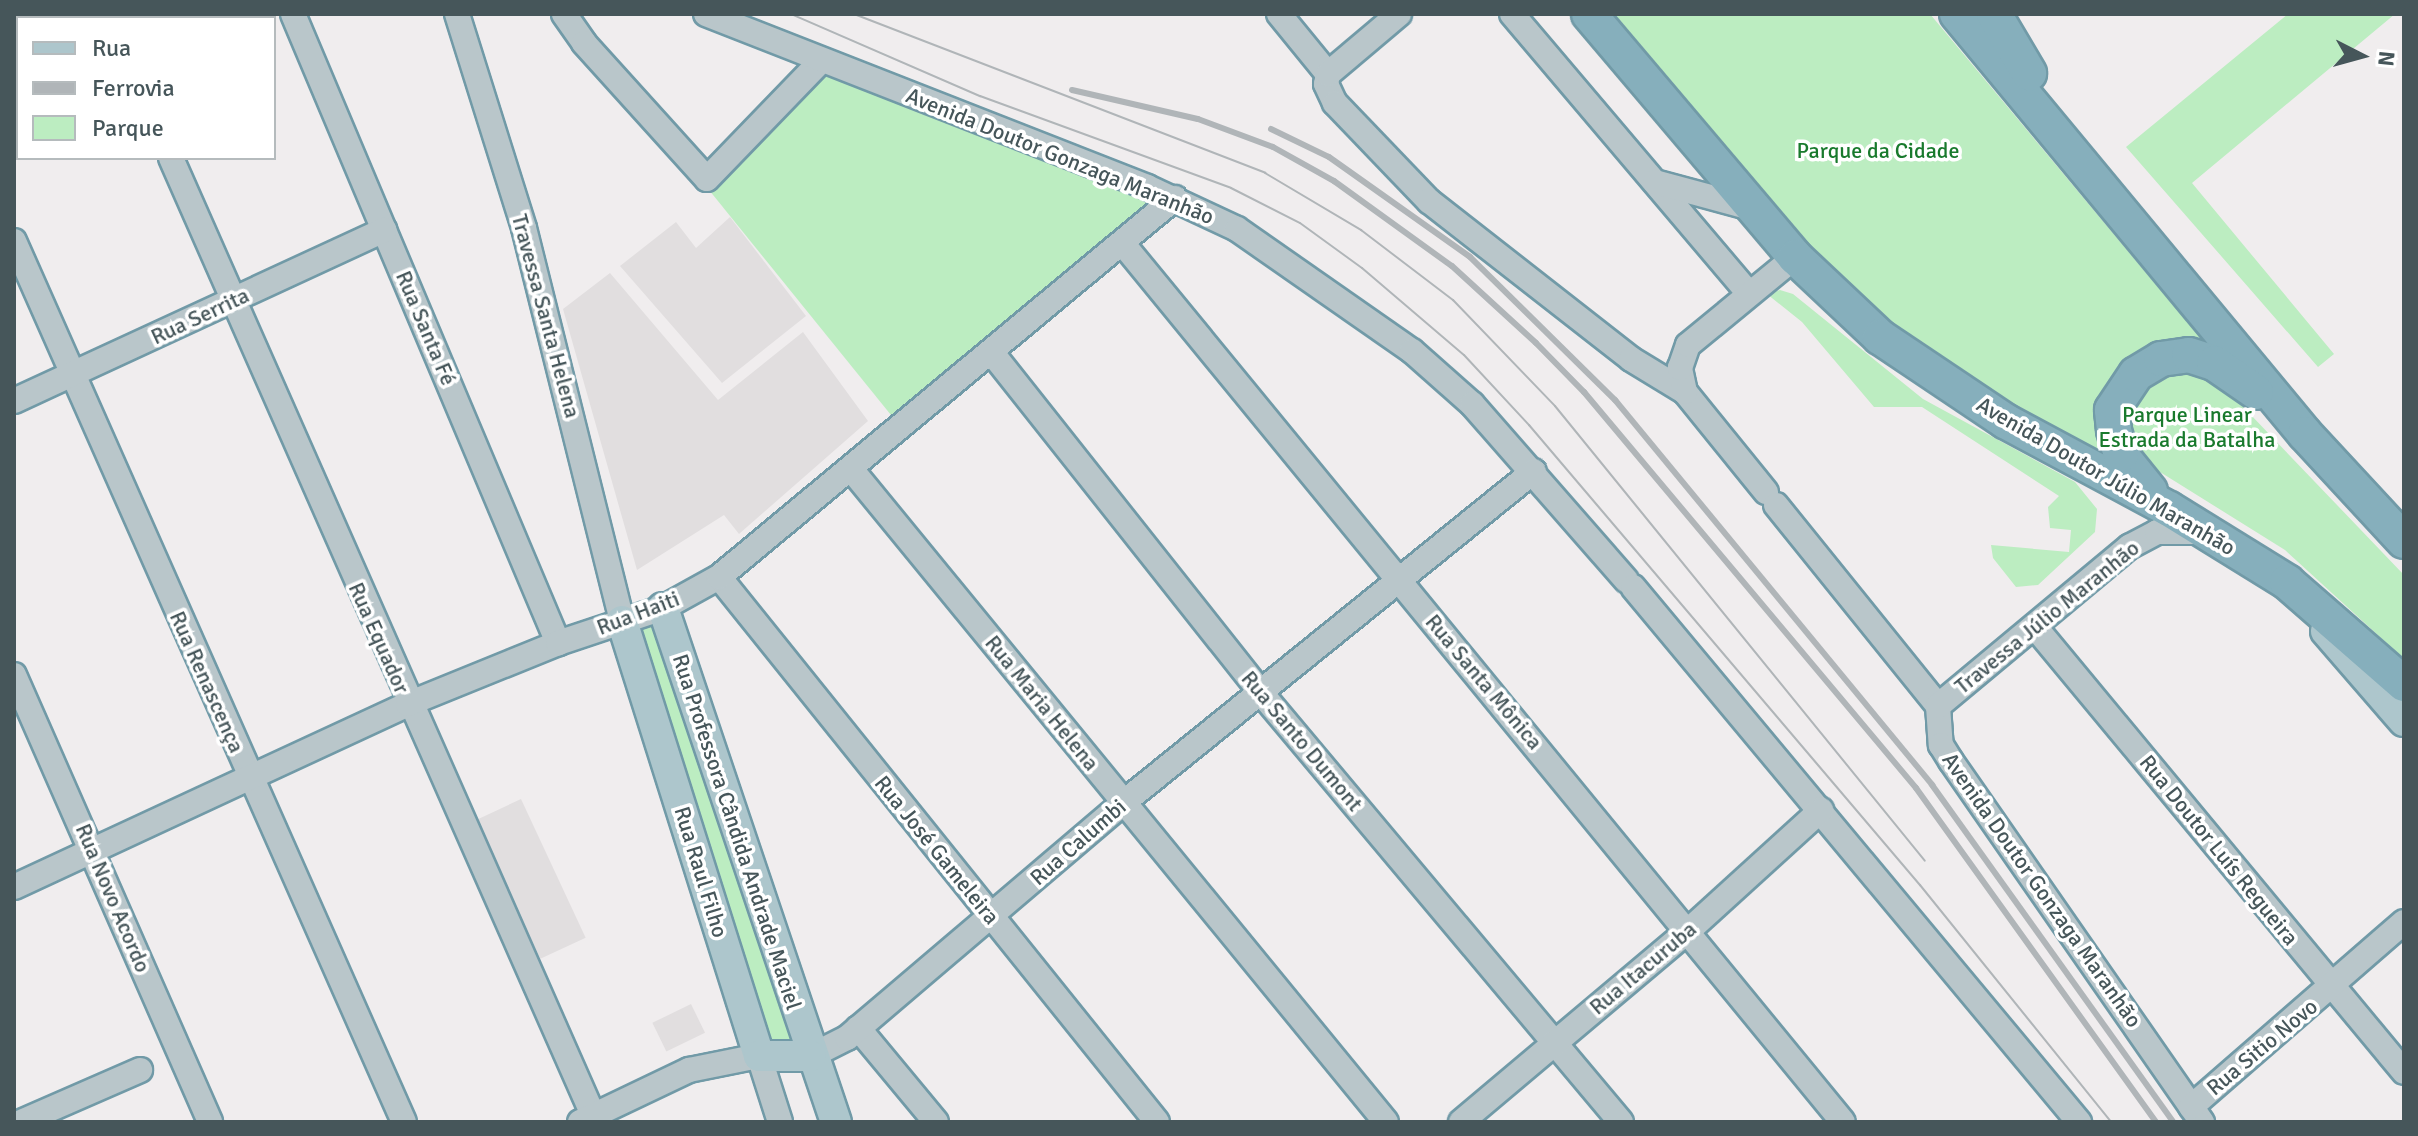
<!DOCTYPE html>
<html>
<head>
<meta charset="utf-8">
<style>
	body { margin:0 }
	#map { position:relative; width:2418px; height:1136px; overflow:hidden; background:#f0edee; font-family:Signika,sans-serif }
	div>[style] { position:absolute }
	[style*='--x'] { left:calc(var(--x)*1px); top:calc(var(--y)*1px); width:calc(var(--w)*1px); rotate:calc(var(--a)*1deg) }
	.education>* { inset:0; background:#e1dedf; transform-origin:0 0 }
	.green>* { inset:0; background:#bcedc1 }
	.roads { filter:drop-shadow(2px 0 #719aa7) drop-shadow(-2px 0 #719aa7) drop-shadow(0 2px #719aa7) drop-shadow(0 -2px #719aa7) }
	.minor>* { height:24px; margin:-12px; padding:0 12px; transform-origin:12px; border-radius:12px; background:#b9c6ca }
	.major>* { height:30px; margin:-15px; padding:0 15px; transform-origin:15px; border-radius:15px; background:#adc6cc }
	.highway>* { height:34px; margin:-17px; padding:0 17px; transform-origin:17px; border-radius:17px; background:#86afbc }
	.tram>* { height:2px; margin:-1px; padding:0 1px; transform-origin:1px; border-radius:1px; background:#b0b5b8 }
	.rail>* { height:6px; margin:-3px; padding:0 3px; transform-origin:3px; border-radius:3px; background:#b0b5b8 }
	span { translate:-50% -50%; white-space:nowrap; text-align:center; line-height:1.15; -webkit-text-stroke:7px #fff; paint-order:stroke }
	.park-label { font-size:22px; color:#197a2d }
	.street-label { font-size:22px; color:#46565a }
	.frame { position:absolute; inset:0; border:16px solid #46565a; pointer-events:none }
	.legend { position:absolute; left:16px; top:16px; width:260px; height:144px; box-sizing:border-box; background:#fff; border:2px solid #b5bbbd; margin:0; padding:10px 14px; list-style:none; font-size:24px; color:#46565a }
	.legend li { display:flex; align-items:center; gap:16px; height:40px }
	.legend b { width:40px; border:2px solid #b5bbbd }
	.north { position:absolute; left:2322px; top:16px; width:80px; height:80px; -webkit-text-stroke:6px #fff; paint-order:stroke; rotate:96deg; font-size:22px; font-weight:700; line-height:32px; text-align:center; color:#46565a }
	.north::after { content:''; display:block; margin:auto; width:28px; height:36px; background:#46565a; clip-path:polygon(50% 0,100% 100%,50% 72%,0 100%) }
</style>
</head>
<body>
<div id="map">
	<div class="education">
		<div style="clip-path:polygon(730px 217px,806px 316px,722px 383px,620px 266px,676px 222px,696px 248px)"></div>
		<div style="clip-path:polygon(610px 273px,718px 400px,803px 332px,868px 421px,739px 534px,724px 515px,637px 570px,563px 309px)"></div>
		<div style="left:521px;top:799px;width:153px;height:50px;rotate:65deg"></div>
		<div style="left:691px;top:1004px;width:32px;height:43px;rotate:64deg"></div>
	</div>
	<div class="green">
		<div style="clip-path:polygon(1600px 14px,1930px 14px,2173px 305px,2217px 349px,2141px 358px,2107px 465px,1859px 308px)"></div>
		<div style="clip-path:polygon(2288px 14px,2395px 14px,2192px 183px,2334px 354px,2318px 367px,2126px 147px)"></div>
		<div style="clip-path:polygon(819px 71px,1149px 201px,895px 420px,705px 185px)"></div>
		<div style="clip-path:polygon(1780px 290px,1793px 294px,1923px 399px,2075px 482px,2097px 509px,2095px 532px,2038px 585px,2016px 587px,1993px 558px,1991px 545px,2069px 552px,2071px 530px,2050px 528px,2048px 507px,2059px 496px,1922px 407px,1874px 407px,1802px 322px,1767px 294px)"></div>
		<div style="clip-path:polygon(2189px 371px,2228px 391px,2404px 575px,2404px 659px,2285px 550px,2152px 467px,2136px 450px,2130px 412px,2142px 388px,2164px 374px)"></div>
		<div style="clip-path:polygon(663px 608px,802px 1033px,785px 1054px,756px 1048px,622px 621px)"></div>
	</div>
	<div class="roads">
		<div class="minor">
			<div style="--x:110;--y:14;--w:4;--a:63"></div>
			<div style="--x:293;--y:14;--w:683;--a:67.15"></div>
			<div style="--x:457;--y:14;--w:224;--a:72.6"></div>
			<div style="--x:524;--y:228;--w:405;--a:76"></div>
			<div style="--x:564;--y:14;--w:35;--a:55"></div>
			<div style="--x:584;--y:43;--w:183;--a:47.9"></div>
			<div style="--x:707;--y:179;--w:164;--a:-46"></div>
			<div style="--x:706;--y:14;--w:474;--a:21.4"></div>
			<div style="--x:1147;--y:187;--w:99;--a:25"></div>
			<div style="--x:1237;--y:229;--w:213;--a:34.9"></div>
			<div style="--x:1412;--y:351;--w:80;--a:41.5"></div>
			<div style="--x:1472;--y:404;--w:234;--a:48.8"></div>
			<div style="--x:1279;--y:14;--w:77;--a:50.8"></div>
			<div style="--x:1328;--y:74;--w:10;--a:101"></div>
			<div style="--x:1326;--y:84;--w:21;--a:65"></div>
			<div style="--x:1335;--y:103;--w:136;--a:46.2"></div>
			<div style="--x:1429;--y:201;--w:256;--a:38"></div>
			<div style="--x:1631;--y:359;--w:63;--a:31.4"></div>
			<div style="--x:1512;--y:14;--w:366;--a:49.7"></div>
			<div style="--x:1328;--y:74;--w:93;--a:-40.2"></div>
			<div style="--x:171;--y:158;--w:1046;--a:66.2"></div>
			<div style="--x:1655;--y:182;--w:104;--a:15.1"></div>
			<div style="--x:14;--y:241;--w:963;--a:66.12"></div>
			<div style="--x:1123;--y:244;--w:1135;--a:50.65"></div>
			<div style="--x:992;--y:353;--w:434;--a:51.6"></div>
			<div style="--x:1261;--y:693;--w:560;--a:50"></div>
			<div style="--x:14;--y:401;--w:408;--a:-24.8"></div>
			<div style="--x:851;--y:469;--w:844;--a:50.67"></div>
			<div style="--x:1766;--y:492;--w:129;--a:-129"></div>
			<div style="--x:1685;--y:392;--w:25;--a:-102"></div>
			<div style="--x:1680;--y:368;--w:24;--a:-71"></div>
			<div style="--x:1688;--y:345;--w:139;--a:-39.4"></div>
			<div style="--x:1776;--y:505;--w:258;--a:51.1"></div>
			<div style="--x:1938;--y:706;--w:39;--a:86"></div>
			<div style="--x:1941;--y:745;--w:19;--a:58"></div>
			<div style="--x:1951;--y:761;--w:440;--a:55.2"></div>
			<div style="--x:719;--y:577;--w:699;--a:51.21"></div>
			<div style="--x:1633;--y:587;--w:697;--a:50.18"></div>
			<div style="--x:2035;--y:627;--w:578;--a:50.33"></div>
			<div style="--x:14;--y:675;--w:488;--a:66.3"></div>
			<div style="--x:1938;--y:706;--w:249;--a:-39.8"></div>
			<div style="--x:2129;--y:547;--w:32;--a:-28"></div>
			<div style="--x:2157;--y:532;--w:45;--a:0"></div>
			<div style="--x:14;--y:887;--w:434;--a:-24.9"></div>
			<div style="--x:408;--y:704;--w:162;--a:-22.1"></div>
			<div style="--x:558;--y:643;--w:111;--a:-18.4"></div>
			<div style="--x:663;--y:608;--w:64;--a:-29"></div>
			<div style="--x:719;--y:577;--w:593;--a:-39.73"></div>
			<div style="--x:858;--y:1028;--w:122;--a:50.3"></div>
			<div style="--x:811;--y:1056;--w:40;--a:-26.6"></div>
			<div style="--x:847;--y:1038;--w:362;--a:-40.4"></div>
			<div style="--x:1123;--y:803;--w:528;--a:-38.93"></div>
			<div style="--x:2191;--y:1107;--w:282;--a:-41"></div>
			<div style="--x:21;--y:1122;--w:130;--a:-23.6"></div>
			<div style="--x:580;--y:1122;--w:121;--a:-25.5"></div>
			<div style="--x:689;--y:1070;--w:71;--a:-11.3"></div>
			<div style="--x:759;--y:1056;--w:69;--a:72.3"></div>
			<div style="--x:1461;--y:1122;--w:297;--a:-40.1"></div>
			<div style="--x:1688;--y:931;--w:180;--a:-42.3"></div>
		</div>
		<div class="major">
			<div style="--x:663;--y:608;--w:542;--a:71.4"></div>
			<div style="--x:622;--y:621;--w:456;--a:72.5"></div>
			<div style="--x:759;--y:1056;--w:52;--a:0"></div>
			<div style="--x:2326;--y:631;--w:119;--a:49.1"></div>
		</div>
		<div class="highway">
			<div style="--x:1589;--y:14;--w:319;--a:49.7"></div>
			<div style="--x:1795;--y:257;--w:117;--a:43.3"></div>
			<div style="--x:1880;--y:337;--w:151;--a:33.9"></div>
			<div style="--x:2005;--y:421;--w:186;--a:28.2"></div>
			<div style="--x:2169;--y:509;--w:139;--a:31.7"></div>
			<div style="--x:2287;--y:582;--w:155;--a:41.1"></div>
			<div style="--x:1957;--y:14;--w:545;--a:50.36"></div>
			<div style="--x:2305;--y:434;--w:146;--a:47.2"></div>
			<div style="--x:1994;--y:14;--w:69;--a:59.3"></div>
			<div style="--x:2150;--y:491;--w:46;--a:-128.9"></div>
			<div style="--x:2121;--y:455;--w:26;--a:-106"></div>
			<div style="--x:2114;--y:430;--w:20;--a:-96"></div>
			<div style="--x:2112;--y:410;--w:43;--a:-56.3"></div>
			<div style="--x:2136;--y:374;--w:29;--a:-31"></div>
			<div style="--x:2161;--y:359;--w:28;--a:-8"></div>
			<div style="--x:2189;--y:355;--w:26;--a:18"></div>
			<div style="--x:2214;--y:363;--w:51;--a:34.6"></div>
		</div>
	</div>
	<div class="tram">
		<div style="--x:791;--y:14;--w:206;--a:23.5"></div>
		<div style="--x:980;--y:96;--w:267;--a:20.1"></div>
		<div style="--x:1231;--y:188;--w:77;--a:26.9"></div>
		<div style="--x:1300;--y:223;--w:77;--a:36"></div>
		<div style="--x:1362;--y:268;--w:134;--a:40.5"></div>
		<div style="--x:1464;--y:355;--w:96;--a:47.1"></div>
		<div style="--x:1529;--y:425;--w:604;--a:49.64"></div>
		<div style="--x:1920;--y:885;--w:304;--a:51.1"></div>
		<div style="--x:854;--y:14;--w:441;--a:21.1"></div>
		<div style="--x:1265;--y:173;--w:112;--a:30.7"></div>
		<div style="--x:1361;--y:230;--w:116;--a:37.3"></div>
		<div style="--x:1453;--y:300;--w:147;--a:46.1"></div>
		<div style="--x:1555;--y:406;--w:586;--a:50.88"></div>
	</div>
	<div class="rail">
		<div style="--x:1072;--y:90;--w:129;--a:13"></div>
		<div style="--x:1198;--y:119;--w:80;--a:20.5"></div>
		<div style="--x:1273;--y:147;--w:70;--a:29.1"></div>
		<div style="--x:1334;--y:181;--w:145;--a:35.8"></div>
		<div style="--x:1452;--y:266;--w:114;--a:42.5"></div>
		<div style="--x:1536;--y:343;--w:69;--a:45.6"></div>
		<div style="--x:1584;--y:392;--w:517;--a:50.02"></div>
		<div style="--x:1916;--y:788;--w:411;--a:54.3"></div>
		<div style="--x:1271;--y:129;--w:64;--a:25.8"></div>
		<div style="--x:1329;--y:157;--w:173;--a:35.3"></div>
		<div style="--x:1470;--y:257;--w:204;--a:44.6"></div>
		<div style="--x:1615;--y:400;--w:499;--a:50.5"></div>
		<div style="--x:1932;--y:785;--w:414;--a:54.4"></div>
	</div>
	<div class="park-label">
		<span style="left:1878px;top:151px">Parque da Cidade</span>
		<span style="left:2187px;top:427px">Parque Linear<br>Estrada da Batalha</span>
	</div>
	<div class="street-label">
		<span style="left:1060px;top:156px;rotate:22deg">Avenida Doutor Gonzaga Maranhão</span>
		<span style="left:200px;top:316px;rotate:-25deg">Rua Serrita</span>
		<span style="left:546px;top:316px;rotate:75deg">Travessa Santa Helena</span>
		<span style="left:426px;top:328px;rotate:67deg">Rua Santa Fé</span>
		<span style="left:2106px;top:476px;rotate:30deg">Avenida Doutor Júlio Maranhão</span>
		<span style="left:638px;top:613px;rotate:-21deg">Rua Haiti</span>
		<span style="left:2047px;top:617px;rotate:-39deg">Travessa Júlio Maranhão</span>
		<span style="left:379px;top:638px;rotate:66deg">Rua Equador</span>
		<span style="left:207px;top:682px;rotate:66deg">Rua Renascença</span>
		<span style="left:1484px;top:682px;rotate:50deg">Rua Santa Mônica</span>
		<span style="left:1042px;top:703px;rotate:51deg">Rua Maria Helena</span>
		<span style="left:1302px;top:741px;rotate:50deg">Rua Santo Dumont</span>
		<span style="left:737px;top:832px;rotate:72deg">Rua Professora Cândida Andrade Maciel</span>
		<span style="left:1078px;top:842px;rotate:-41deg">Rua Calumbi</span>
		<span style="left:937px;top:850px;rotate:51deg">Rua José Gameleira</span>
		<span style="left:2219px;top:850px;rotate:51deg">Rua Doutor Luís Regueira</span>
		<span style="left:701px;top:872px;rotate:73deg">Rua Raul Filho</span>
		<span style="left:2042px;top:890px;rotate:55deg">Avenida Doutor Gonzaga Maranhão</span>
		<span style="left:113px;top:898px;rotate:67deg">Rua Novo Acordo</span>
		<span style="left:1643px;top:968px;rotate:-40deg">Rua Itacuruba</span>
		<span style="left:2262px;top:1047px;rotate:-40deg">Rua Sitio Novo</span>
	</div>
	<div class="frame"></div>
	<ul class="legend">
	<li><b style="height:10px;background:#adc6cc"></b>Rua</li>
	<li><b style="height:10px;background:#b0b5b8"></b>Ferrovia</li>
	<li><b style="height:22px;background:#bcedc1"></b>Parque</li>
	</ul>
	<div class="north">N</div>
</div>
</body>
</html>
